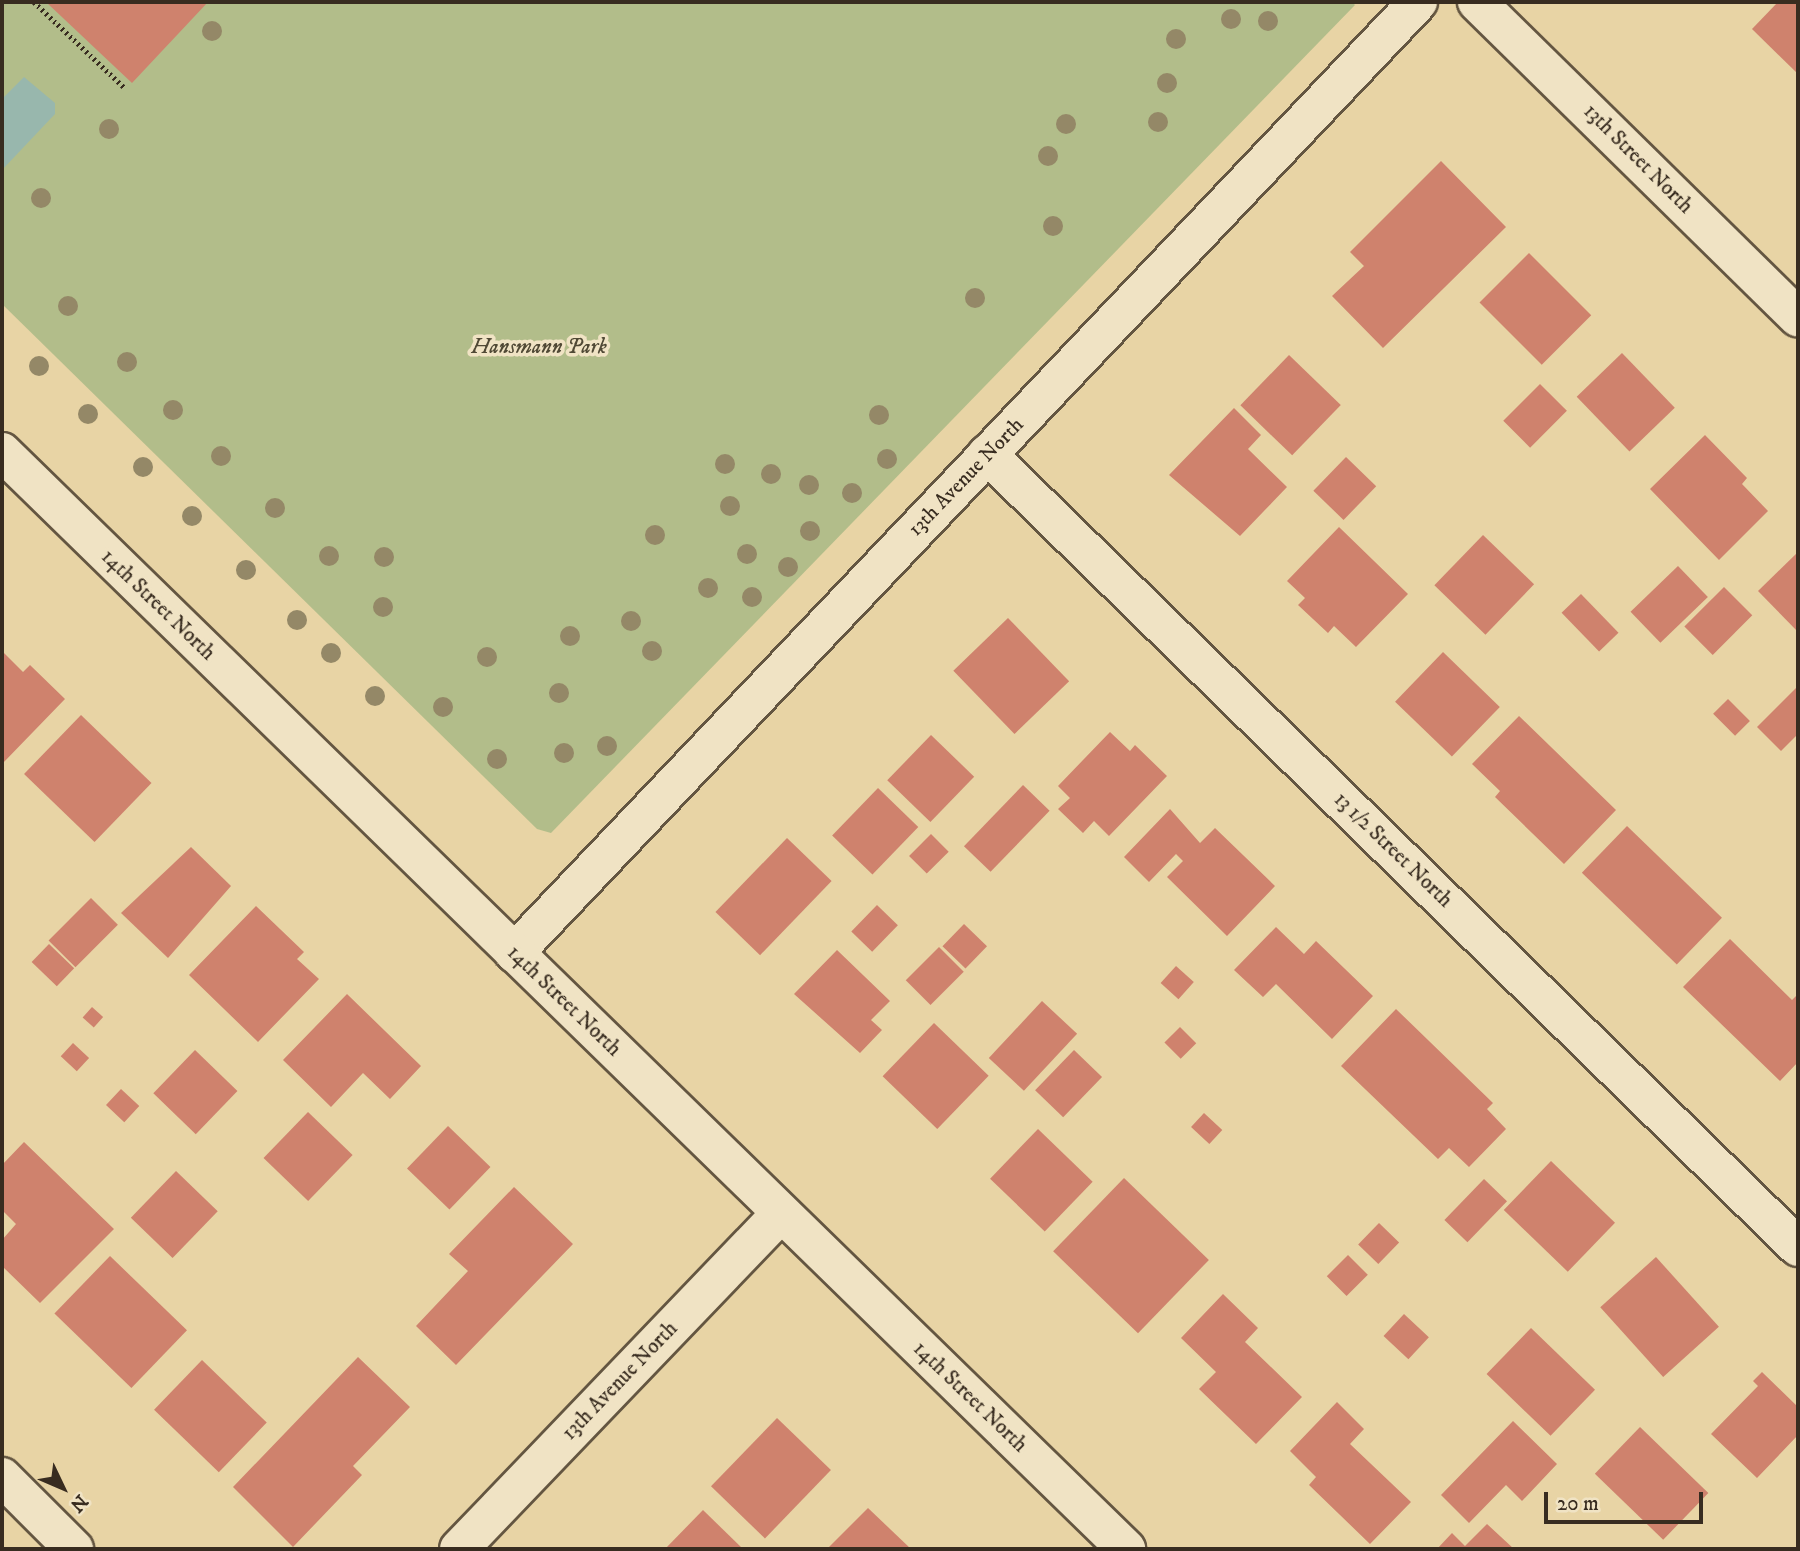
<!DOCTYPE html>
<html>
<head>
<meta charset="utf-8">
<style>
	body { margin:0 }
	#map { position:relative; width:1800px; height:1551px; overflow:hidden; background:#e8d4a5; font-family:"IM FELL DW Pica",serif }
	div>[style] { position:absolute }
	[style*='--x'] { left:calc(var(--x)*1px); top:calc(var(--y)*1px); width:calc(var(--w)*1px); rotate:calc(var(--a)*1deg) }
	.green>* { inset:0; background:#b2bd8a }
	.water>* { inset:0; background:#98b7ad }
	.building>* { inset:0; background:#cf826d; transform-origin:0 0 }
	.path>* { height:4.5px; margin-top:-2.25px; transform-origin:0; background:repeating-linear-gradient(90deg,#382c20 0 2px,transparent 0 5.5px) }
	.roads { filter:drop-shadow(2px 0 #645641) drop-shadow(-2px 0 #645641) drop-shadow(0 2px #645641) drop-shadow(0 -2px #645641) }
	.street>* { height:38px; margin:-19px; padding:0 19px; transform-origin:19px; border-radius:19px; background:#f0e3c4 }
	.secondary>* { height:38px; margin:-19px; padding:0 19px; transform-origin:19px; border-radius:19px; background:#f0e3c4 }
	.trees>* { width:20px; height:20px; margin:-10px; border-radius:50%; background:#948867 }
	span { translate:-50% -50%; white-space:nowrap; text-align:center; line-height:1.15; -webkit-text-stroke:7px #f0e3c4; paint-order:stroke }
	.street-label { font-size:21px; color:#382c20 }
	.park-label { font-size:21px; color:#504935; font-style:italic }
	.frame { position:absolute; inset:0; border:4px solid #382c20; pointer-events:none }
	.north { position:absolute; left:28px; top:1453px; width:70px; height:70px; -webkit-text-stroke:5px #f0e3c4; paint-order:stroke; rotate:134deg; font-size:19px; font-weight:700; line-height:28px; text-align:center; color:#382c20 }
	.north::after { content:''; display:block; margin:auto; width:24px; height:32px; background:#382c20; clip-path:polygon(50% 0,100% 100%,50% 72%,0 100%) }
	.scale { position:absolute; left:1544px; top:1492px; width:159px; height:32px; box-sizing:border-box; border:4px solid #382c20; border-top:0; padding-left:9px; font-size:21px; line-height:24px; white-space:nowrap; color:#382c20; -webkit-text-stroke:5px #f0e3c4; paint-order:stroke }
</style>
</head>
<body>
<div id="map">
	<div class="green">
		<div style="clip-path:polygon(2px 2px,1352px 2px,1355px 5px,551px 833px,537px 829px,2px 304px)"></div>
	</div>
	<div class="water">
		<div style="clip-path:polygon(24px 77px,55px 103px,55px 114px,2px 170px,2px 99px)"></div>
	</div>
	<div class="building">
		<div style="clip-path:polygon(46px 2px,208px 2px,132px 83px)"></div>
		<div style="clip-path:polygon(1778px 2px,1798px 2px,1798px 74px,1752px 29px)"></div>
		<div style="clip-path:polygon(1441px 161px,1506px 227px,1383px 348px,1332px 296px,1364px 266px,1350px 252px)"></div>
		<div style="left:1529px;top:253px;width:88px;height:70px;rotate:45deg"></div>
		<div style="left:1622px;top:353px;width:76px;height:63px;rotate:46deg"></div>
		<div style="left:1289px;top:355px;width:72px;height:70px;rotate:44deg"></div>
		<div style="left:1540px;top:384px;width:38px;height:52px;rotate:45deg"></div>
		<div style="clip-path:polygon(1234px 408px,1261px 435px,1248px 449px,1287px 487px,1240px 536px,1169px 475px)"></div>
		<div style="clip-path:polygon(1705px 435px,1747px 478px,1742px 484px,1768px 511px,1719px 560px,1650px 489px)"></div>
		<div style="left:1346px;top:457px;width:42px;height:47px;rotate:44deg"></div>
		<div style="clip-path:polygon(1339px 527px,1408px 594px,1356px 647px,1334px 626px,1328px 633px,1298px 605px,1305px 598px,1287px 581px)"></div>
		<div style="left:1483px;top:535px;width:71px;height:70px;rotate:44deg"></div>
		<div style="clip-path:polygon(1798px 552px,1798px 632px,1758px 591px)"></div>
		<div style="left:1678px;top:566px;width:43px;height:66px;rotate:46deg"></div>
		<div style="left:1724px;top:587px;width:40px;height:56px;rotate:45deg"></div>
		<div style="left:1581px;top:594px;width:54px;height:27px;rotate:46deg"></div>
		<div style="left:1008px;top:618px;width:88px;height:76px;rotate:46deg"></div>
		<div style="clip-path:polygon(2px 651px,23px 672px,30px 665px,65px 699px,2px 764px)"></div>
		<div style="left:1443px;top:652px;width:79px;height:69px;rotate:44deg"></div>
		<div style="clip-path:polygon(1798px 686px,1798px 734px,1781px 751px,1757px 727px)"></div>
		<div style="left:1728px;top:699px;width:31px;height:21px;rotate:45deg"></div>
		<div style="left:81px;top:715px;width:98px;height:82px;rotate:44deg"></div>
		<div style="clip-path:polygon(1519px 716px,1616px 810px,1564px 864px,1495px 797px,1500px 791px,1472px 764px)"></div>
		<div style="clip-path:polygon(1110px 732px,1130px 751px,1135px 745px,1167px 776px,1109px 836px,1094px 821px,1083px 833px,1058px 809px,1070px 798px,1058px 786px)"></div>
		<div style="left:931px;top:735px;width:60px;height:63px;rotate:44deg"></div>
		<div style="left:1023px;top:785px;width:37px;height:85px;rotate:44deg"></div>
		<div style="left:878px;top:788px;width:56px;height:66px;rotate:44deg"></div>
		<div style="clip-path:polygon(1170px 809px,1200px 843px,1215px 828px,1275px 886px,1227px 936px,1167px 877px,1183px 861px,1176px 854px,1149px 882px,1124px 857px)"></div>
		<div style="left:1627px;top:826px;width:132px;height:65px;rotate:44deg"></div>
		<div style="left:931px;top:834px;width:25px;height:31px;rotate:45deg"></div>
		<div style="left:787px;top:838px;width:62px;height:103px;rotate:44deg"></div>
		<div style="clip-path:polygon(191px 847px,231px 886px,168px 958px,121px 913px)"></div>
		<div style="left:91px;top:898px;width:38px;height:60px;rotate:45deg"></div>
		<div style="left:877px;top:905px;width:29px;height:37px;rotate:44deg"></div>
		<div style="clip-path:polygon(256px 906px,304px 952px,297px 959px,319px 979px,258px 1042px,189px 975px)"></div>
		<div style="left:964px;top:924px;width:32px;height:31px;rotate:44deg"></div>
		<div style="clip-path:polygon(1276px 927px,1304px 954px,1316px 941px,1373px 996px,1332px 1039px,1276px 984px,1263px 997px,1234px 970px)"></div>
		<div style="clip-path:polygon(1730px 939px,1792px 1000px,1798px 994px,1798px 1062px,1780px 1081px,1683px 987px)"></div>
		<div style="left:49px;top:944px;width:35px;height:25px;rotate:44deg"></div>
		<div style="left:939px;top:947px;width:35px;height:47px;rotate:45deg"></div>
		<div style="clip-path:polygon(837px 950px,890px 1001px,871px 1020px,882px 1030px,860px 1053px,794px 994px)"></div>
		<div style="left:1176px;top:966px;width:24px;height:23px;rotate:42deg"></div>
		<div style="clip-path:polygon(347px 994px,421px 1066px,390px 1099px,363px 1073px,331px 1107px,283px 1060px)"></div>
		<div style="left:1042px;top:1001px;width:48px;height:78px;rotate:43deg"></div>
		<div style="left:92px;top:1007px;width:15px;height:14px;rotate:42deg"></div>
		<div style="clip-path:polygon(1396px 1009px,1493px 1103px,1487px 1109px,1506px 1129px,1469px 1167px,1449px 1148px,1438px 1159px,1341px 1066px)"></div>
		<div style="left:934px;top:1023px;width:76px;height:74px;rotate:44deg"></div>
		<div style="left:1180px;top:1027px;width:23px;height:22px;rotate:45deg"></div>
		<div style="left:73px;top:1043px;width:22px;height:18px;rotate:43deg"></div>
		<div style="left:195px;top:1050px;width:59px;height:60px;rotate:44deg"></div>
		<div style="left:1074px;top:1050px;width:39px;height:56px;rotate:44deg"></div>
		<div style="left:121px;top:1089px;width:25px;height:22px;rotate:43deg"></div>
		<div style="left:308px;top:1112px;width:62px;height:64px;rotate:44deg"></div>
		<div style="left:1204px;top:1113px;width:25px;height:19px;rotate:43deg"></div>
		<div style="left:448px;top:1126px;width:59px;height:59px;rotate:44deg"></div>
		<div style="left:1038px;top:1129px;width:76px;height:69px;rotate:44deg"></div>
		<div style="clip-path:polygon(24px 1142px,114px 1229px,40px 1303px,2px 1266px,2px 1240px,16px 1224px,2px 1210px,2px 1165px)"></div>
		<div style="left:1551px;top:1161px;width:89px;height:68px;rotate:44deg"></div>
		<div style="left:176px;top:1171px;width:58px;height:65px;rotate:44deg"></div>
		<div style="left:1124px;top:1178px;width:118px;height:102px;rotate:44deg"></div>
		<div style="left:1484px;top:1179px;width:32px;height:57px;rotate:44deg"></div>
		<div style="clip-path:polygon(514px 1187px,573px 1244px,456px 1365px,416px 1326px,468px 1271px,449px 1254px)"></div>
		<div style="left:1379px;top:1223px;width:28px;height:30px;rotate:44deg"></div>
		<div style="left:1348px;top:1255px;width:28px;height:30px;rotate:45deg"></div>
		<div style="left:110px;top:1256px;width:107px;height:80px;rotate:44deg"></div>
		<div style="left:1656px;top:1257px;width:94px;height:75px;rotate:48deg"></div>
		<div style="clip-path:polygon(1223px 1294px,1258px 1328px,1245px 1342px,1302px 1397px,1256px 1444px,1199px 1389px,1216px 1372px,1181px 1338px)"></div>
		<div style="left:1404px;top:1314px;width:34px;height:30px;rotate:43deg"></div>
		<div style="left:1531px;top:1328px;width:89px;height:64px;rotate:44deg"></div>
		<div style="clip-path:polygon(358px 1357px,410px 1407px,353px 1466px,362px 1475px,293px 1547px,233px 1487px)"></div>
		<div style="left:202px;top:1360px;width:90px;height:69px;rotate:44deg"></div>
		<div style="clip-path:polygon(1762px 1372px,1798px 1407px,1798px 1435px,1757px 1478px,1711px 1434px,1758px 1386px,1753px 1381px)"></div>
		<div style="clip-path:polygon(1337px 1402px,1364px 1429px,1350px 1444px,1411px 1502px,1370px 1544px,1309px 1485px,1316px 1477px,1290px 1451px)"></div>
		<div style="left:777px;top:1418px;width:75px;height:95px;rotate:44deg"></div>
		<div style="clip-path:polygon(1513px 1421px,1557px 1464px,1522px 1501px,1506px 1485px,1469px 1523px,1441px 1495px)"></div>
		<div style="left:1640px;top:1427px;width:95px;height:65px;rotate:44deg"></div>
		<div style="clip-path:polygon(868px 1508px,911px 1549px,827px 1549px)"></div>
		<div style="clip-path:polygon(703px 1510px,743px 1549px,665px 1549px)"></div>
		<div style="clip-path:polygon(1487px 1524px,1514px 1549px,1437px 1549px,1452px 1533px,1465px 1546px)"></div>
	</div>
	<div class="path">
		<div style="--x:34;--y:2;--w:124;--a:43.4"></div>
	</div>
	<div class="roads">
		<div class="street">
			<div style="--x:1477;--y:2;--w:450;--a:44.5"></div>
			<div style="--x:987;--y:454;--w:1134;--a:44.36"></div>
			<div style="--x:514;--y:953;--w:1312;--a:-46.45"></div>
			<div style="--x:2;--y:1477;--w:102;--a:45"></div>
			<div style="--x:459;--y:1549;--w:464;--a:-46.2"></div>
		</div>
		<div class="secondary">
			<div style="--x:2;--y:452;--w:1571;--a:44.3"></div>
		</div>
	</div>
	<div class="trees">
		<div style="left:1231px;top:19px"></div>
		<div style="left:1268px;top:21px"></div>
		<div style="left:212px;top:31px"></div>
		<div style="left:1176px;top:39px"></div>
		<div style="left:1167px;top:83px"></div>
		<div style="left:1158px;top:122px"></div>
		<div style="left:1066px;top:124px"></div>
		<div style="left:109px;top:129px"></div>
		<div style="left:1048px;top:156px"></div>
		<div style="left:41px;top:198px"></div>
		<div style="left:1053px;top:226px"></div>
		<div style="left:975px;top:298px"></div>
		<div style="left:68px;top:306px"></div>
		<div style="left:127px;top:362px"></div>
		<div style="left:39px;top:366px"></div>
		<div style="left:173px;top:410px"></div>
		<div style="left:88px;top:414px"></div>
		<div style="left:879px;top:415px"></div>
		<div style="left:221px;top:456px"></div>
		<div style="left:887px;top:459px"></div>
		<div style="left:725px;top:464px"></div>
		<div style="left:143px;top:467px"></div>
		<div style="left:771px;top:474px"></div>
		<div style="left:809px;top:485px"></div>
		<div style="left:852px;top:493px"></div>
		<div style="left:730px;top:506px"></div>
		<div style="left:275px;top:508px"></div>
		<div style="left:192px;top:516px"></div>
		<div style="left:810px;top:531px"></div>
		<div style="left:655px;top:535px"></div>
		<div style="left:747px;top:554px"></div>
		<div style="left:329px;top:556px"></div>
		<div style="left:384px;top:557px"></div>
		<div style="left:788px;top:567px"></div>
		<div style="left:246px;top:570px"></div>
		<div style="left:708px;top:588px"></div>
		<div style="left:752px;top:597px"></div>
		<div style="left:383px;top:607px"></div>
		<div style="left:297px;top:620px"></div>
		<div style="left:631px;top:621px"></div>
		<div style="left:570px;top:636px"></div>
		<div style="left:652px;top:651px"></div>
		<div style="left:331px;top:653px"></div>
		<div style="left:487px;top:657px"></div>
		<div style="left:559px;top:693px"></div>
		<div style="left:375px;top:696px"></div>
		<div style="left:443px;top:707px"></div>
		<div style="left:607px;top:746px"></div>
		<div style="left:564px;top:753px"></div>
		<div style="left:497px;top:759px"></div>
	</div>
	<div class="street-label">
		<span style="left:1638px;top:159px;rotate:45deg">13th Street North</span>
		<span style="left:966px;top:477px;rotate:-46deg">13th Avenue North</span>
		<span style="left:158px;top:605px;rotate:44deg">14th Street North</span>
		<span style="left:1393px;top:850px;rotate:44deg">13 1/2 Street North</span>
		<span style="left:564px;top:1001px;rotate:44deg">14th Street North</span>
		<span style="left:620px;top:1381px;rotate:-46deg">13th Avenue North</span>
		<span style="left:970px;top:1397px;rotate:44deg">14th Street North</span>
	</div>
	<div class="park-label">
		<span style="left:539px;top:347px">Hansmann Park</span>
	</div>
	<div class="frame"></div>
	<div class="north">N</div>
	<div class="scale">20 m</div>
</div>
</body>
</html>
